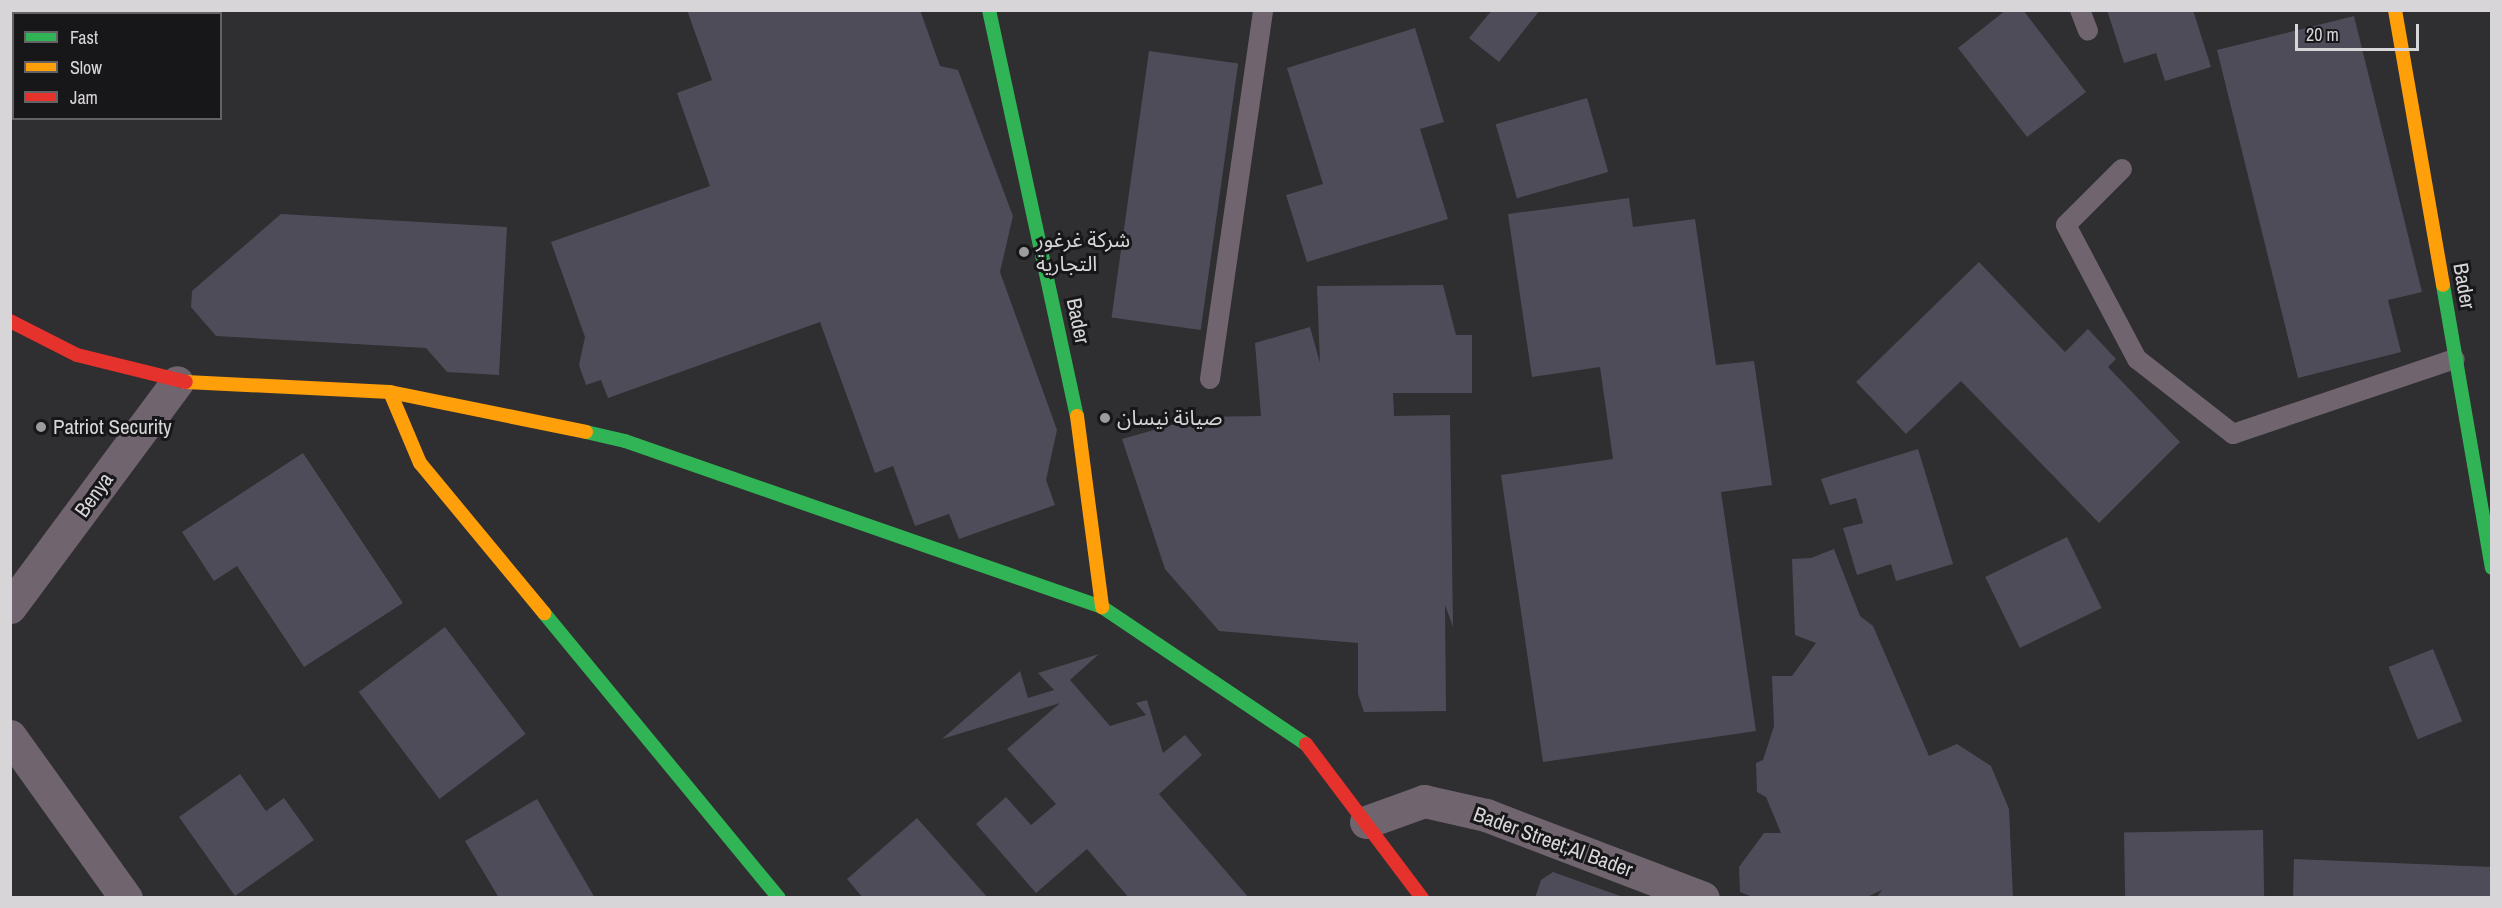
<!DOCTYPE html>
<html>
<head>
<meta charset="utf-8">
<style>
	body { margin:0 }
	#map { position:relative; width:2502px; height:908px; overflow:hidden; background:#2f2e30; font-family:"Archivo Narrow","Noto Sans Arabic",sans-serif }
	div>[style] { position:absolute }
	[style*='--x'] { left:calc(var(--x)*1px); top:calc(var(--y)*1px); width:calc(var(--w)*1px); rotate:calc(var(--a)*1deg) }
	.building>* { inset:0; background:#4f4c5a; transform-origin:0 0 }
	.lane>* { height:20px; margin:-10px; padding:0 10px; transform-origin:10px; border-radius:10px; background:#70656f }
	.street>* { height:33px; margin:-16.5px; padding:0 16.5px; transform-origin:16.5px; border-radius:16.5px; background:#70656f }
	.fast>* { height:14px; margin:-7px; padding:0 7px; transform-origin:7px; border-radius:7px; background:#30b455 }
	.slow>* { height:14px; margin:-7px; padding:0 7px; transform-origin:7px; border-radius:7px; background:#ff9f0a }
	.jam>* { height:14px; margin:-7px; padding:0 7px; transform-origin:7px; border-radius:7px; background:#e5322d }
	.dots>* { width:16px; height:16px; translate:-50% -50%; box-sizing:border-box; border:3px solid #171618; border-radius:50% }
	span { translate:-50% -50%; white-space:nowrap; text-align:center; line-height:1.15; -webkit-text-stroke:6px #171618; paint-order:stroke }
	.poi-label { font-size:21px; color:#d7d5d8 }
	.left { translate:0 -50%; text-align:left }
	.street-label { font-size:21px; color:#d7d5d8 }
	.frame { position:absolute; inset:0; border:12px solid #d7d5d8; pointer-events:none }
	.legend { position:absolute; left:12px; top:12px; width:210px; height:108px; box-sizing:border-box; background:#171618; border:2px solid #646265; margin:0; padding:8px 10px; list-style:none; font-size:18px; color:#d7d5d8 }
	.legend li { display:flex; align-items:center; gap:12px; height:30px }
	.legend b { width:30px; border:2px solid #646265 }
	.scale { position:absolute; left:2295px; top:24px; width:124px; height:27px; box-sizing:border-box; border:3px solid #d7d5d8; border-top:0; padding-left:8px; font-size:18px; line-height:21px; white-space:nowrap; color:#d7d5d8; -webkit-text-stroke:4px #171618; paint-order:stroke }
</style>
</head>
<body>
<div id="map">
	<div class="building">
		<div style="clip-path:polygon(687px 10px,920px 10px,940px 66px,958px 70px,1013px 216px,1000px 272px,1057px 430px,1046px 480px,1055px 505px,959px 539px,949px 514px,915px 526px,893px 466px,875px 473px,820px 322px,608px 398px,601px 380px,586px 385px,579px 365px,585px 337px,551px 242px,710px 186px,677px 93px,712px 80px)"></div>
		<div style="clip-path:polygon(1492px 10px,1540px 10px,1499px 62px,1469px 38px)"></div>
		<div style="clip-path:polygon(2006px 10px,2023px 10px,2086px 92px,2027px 137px,1958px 48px)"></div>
		<div style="clip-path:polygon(2107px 10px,2193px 10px,2211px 67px,2165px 81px,2156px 53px,2124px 63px)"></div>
		<div style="clip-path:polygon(2354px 16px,2422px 292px,2388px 300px,2401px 352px,2298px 378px,2217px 50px)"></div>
		<div style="clip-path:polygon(1415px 28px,1444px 122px,1420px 129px,1448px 219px,1307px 262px,1286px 195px,1323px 184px,1287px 68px)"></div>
		<div style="left:1149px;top:51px;width:90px;height:269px;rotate:8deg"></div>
		<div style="left:1587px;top:98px;width:77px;height:95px;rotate:74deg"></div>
		<div style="clip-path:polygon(1629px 198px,1633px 227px,1695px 219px,1716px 365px,1754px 361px,1772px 485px,1721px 492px,1756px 731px,1543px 762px,1501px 475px,1613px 459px,1600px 367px,1532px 377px,1508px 214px)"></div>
		<div style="clip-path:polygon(281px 214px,507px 227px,499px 375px,447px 372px,426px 348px,216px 336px,191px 307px,192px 291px)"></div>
		<div style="clip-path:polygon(1979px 262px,2065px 352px,2088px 329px,2116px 359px,2108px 367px,2180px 442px,2099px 523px,1961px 381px,1906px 434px,1856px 382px)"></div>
		<div style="clip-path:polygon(1443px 285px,1456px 335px,1472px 335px,1472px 393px,1393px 393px,1394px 416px,1450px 415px,1453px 627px,1445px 605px,1446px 711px,1364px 712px,1358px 694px,1358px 643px,1219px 631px,1165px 569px,1122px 439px,1200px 417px,1261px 416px,1255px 343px,1310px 327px,1320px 363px,1317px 286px)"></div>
		<div style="clip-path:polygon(1918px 449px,1953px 564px,1896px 581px,1891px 564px,1857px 575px,1843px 528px,1863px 523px,1856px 498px,1830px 505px,1821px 479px)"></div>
		<div style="clip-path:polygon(303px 453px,403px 603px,304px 667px,237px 566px,214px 581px,182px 532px)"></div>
		<div style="left:2067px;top:537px;width:79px;height:91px;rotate:64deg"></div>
		<div style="clip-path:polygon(1834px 549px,1860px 616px,1873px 626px,1929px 756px,1957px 744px,1991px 766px,2009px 809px,2013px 898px,1876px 898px,1882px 890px,1865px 898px,1755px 898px,1740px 892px,1739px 867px,1764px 833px,1781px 833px,1766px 797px,1757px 792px,1756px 763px,1763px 760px,1774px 726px,1772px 676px,1792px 676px,1816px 643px,1795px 635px,1792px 559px,1811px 558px)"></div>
		<div style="left:445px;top:627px;width:134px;height:108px;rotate:53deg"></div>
		<div style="left:2433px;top:649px;width:78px;height:48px;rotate:68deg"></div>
		<div style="clip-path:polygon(1099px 654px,1070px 680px,1110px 726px,1146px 715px,1136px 703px,1147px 700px,1163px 753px,1185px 735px,1202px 755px,1159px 794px,1249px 898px,1129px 898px,1087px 849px,1036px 893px,976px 824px,1006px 797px,1031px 825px,1056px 804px,1007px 749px,1060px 703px,942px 739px,1020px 671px,1028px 698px,1054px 690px,1038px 673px)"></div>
		<div style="clip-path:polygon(240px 774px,266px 811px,284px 798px,314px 840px,235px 896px,179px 817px)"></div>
		<div style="clip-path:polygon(537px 799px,595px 898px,499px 898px,465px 841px)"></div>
		<div style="clip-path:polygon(917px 818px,988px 898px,863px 898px,847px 879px)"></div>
		<div style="left:2263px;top:830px;width:68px;height:139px;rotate:89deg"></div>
		<div style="clip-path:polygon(2294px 859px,2492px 867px,2492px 898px,2293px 898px)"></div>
		<div style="clip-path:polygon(1553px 872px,1623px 897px,1623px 898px,1535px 898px,1541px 880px)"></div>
	</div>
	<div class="lane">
		<div style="--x:2080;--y:10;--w:22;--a:69"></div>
		<div style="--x:2122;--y:169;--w:79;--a:135"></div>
		<div style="--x:2066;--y:225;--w:152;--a:62.1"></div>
		<div style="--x:2137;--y:359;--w:122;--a:38"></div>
		<div style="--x:2233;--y:434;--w:234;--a:-18.7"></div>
		<div style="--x:1210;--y:379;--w:373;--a:-81.8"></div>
	</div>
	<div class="street">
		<div style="--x:10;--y:607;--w:280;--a:-53.4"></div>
		<div style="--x:10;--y:736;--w:199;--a:54.4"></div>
		<div style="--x:1366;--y:822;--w:62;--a:-19.9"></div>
		<div style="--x:1424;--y:801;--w:64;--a:12.7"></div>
		<div style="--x:1486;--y:815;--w:232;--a:20.9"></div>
	</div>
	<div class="fast">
		<div style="--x:989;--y:10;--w:415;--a:77.8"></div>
		<div style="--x:2443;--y:285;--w:287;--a:80.2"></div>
		<div style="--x:586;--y:432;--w:40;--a:13"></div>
		<div style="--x:625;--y:441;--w:505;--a:19.19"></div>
		<div style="--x:1102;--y:607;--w:246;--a:33.9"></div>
		<div style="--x:544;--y:613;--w:369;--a:50.5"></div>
	</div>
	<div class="slow">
		<div style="--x:2395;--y:10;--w:279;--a:80.1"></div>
		<div style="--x:186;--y:382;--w:204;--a:2.8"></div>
		<div style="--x:390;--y:392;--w:200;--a:11.5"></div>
		<div style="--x:390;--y:392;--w:77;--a:67.1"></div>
		<div style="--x:420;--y:463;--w:195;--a:50.4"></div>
		<div style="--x:1077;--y:416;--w:193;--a:82.5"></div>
	</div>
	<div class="jam">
		<div style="--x:10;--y:321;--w:75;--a:26.9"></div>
		<div style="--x:77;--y:355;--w:112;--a:13.9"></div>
		<div style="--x:1306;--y:744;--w:193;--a:53"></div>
	</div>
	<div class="dots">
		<div style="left:1024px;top:252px;background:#9c9b9d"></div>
		<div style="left:1105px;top:418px;background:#9c9b9d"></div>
		<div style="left:41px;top:427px;background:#9c9b9d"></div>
	</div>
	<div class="poi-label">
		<span class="left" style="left:1036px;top:252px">شركة غرغور<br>التجارية</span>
		<span class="left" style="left:1117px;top:418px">صيانة نيسان</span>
		<span class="left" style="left:53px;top:427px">Patriot Security</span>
	</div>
	<div class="street-label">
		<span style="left:2464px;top:286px;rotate:80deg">Bader</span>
		<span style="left:1078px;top:321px;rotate:78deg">Bader</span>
		<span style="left:94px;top:495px;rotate:-54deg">Benya</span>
		<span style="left:1553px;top:842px;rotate:20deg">Bader Street;Al Bader</span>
	</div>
	<div class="frame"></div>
	<ul class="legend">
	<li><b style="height:8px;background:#30b455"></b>Fast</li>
	<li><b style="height:8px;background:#ff9f0a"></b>Slow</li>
	<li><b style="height:8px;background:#e5322d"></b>Jam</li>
	</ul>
	<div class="scale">20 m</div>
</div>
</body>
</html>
